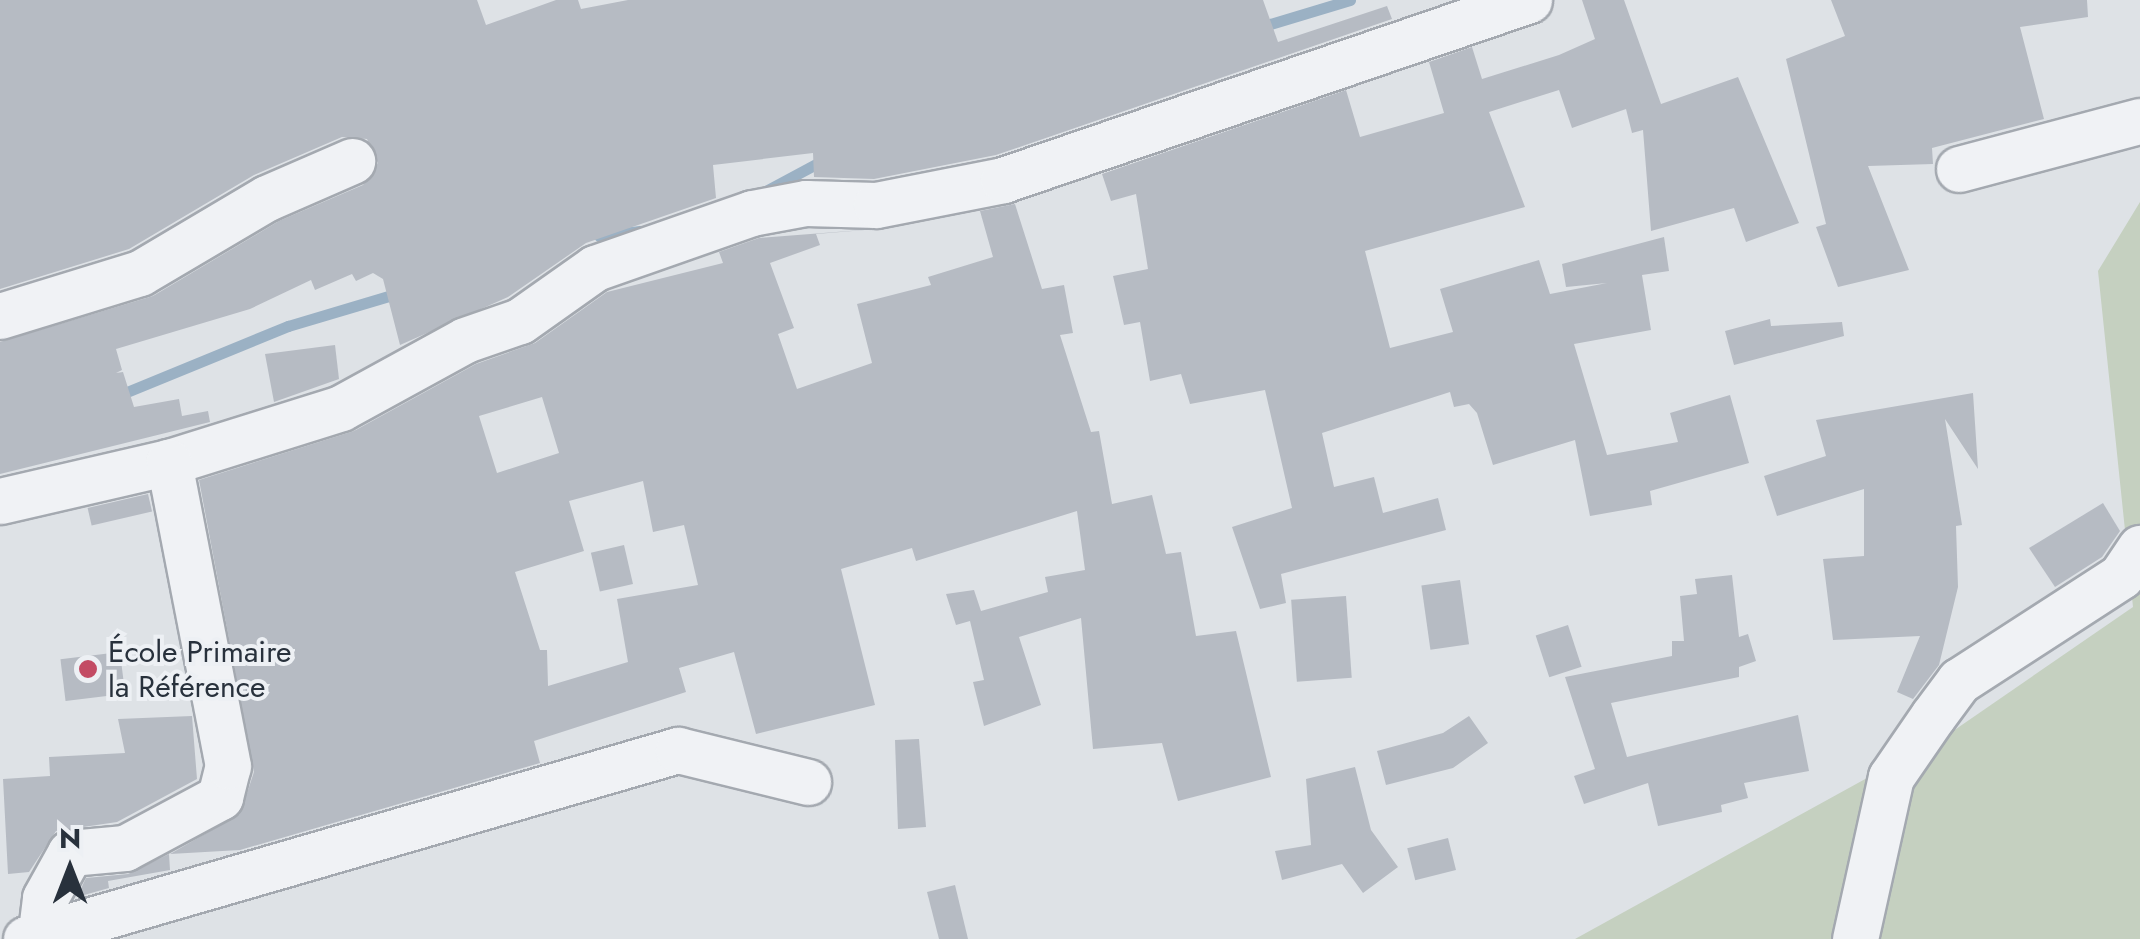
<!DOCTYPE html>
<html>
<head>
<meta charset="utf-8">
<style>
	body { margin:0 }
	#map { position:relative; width:2140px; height:939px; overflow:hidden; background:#dee2e6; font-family:Jost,sans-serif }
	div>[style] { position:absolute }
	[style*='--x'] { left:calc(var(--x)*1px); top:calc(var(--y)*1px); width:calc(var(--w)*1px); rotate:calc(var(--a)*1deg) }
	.green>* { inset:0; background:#c5d0c0 }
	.stream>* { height:11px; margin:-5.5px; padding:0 5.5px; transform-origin:5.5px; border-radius:5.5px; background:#9bb1c4 }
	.building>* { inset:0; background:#b6bbc3; transform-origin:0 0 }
	.roads { filter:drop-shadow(2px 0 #a4a9b0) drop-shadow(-2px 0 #a4a9b0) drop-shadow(0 2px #a4a9b0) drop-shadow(0 -2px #a4a9b0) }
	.minor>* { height:45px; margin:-22.5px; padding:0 22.5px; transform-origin:22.5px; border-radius:22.5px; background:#f0f2f5 }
	.dots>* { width:28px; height:28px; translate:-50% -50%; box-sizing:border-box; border:5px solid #edf0f4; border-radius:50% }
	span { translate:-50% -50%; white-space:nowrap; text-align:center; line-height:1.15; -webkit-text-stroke:8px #edf0f4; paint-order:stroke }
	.poi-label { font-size:30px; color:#28313c }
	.left { translate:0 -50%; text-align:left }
	.north { position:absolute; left:20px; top:819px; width:100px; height:100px; -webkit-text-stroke:8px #edf0f4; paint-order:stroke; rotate:0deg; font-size:28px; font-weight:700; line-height:40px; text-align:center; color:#28313c }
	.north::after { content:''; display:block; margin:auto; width:35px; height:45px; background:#28313c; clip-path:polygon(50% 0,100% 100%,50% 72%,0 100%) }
</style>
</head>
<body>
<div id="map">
	<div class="green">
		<div style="clip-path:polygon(2140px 202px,2140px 939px,1575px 939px,1956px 729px,2133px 607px,2098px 271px)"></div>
	</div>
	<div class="stream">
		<div style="--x:1260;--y:27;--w:94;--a:-16.7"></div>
		<div style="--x:760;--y:194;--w:76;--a:-28.2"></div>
		<div style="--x:599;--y:236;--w:41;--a:-7"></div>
		<div style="--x:117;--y:396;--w:185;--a:-22.3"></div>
		<div style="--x:288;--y:326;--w:116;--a:-16.6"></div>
	</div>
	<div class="building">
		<div style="clip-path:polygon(0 0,477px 0,486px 25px,556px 0,578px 0,581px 9px,628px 0,1263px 0,1278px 42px,1387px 6px,1392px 19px,996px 155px,874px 179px,814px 177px,813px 153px,713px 165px,716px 198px,586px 243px,508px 297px,400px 345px,383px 279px,373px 273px,356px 281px,352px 274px,315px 290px,311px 280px,250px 309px,116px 349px,122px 370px,116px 373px,123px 372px,134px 407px,179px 399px,182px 416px,208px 411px,210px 422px,0 474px,0 342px,153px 296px,279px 221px,363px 185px,378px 163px,367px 139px,342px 137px,254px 175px,129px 249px,0 289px)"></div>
		<div style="clip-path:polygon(1582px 0,1624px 0,1661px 104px,1738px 77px,1799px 223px,1746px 242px,1734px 208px,1651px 231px,1643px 130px,1632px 133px,1626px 109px,1572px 128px,1559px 90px,1489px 112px,1525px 207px,1365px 251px,1390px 348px,1453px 332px,1440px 289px,1539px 260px,1550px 294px,1607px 283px,1566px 287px,1562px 264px,1664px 237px,1669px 271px,1642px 275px,1651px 330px,1574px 344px,1607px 455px,1678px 442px,1670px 413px,1730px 395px,1749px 463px,1650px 491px,1652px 505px,1590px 516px,1575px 440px,1493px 465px,1477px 413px,1469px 404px,1454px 407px,1450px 392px,1322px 433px,1334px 487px,1374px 477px,1383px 513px,1438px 498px,1446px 530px,1281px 574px,1286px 603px,1260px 609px,1232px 527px,1292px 508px,1265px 390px,1190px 404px,1181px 374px,1150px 381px,1140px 322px,1124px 325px,1113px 276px,1148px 269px,1136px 194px,1111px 201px,1102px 174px,1346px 90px,1360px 137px,1444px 113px,1429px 62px,1472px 47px,1482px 79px,1559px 55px,1595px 39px)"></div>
		<div style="clip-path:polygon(1831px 0,2087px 0,2088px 17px,2020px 27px,2044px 119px,1932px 148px,1933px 164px,1868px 166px,1909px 270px,1838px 287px,1816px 227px,1826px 224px,1786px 59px,1845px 36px)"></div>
		<div style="clip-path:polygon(evenodd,1015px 204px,1042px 289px,1064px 285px,1073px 333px,1060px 335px,1091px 432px,1099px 431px,1112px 504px,1152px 495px,1166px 554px,1181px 552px,1196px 636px,1236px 631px,1271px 777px,1178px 801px,1162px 743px,1093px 749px,1081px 618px,1019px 637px,1041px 705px,984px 726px,973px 682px,984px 680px,970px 621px,956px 625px,946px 594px,974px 590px,981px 611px,1048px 592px,1045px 577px,1085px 570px,1077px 511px,916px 561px,912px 548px,841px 569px,875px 705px,756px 734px,734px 652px,679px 668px,686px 692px,534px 741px,540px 763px,240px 850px,170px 854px,240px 814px,254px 772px,199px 480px,354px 431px,476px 364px,535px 343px,607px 292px,723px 263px,719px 252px,759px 238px,901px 227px,816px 234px,820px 245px,770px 263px,794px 328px,778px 334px,797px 389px,872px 363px,857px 304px,931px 285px,928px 277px,993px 257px,980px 211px,1015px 204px,542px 397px,559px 453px,497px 473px,479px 416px,542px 397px,1015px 204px,643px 481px,653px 532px,684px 525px,698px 585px,617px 599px,628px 662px,548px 686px,547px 650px,540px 650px,515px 572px,584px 551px,569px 501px,643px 481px)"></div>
		<div style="clip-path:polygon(1770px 319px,1771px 326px,1842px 322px,1844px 336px,1734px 365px,1725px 331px)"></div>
		<div style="clip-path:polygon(335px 345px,339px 379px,274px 402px,265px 354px)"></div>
		<div style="clip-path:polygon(1973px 393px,1978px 469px,1945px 419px,1962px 525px,1956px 526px,1958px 587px,1939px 665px,1913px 699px,1897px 692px,1920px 636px,1833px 640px,1823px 559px,1864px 556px,1864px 489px,1777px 516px,1764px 476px,1826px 456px,1816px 420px)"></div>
		<div style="left:148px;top:494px;width:18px;height:62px;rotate:77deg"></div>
		<div style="clip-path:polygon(2103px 503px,2120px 531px,2102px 557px,2055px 587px,2029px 548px)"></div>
		<div style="left:624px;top:545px;width:40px;height:34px;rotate:77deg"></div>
		<div style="clip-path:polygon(1732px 575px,1739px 637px,1748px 634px,1756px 661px,1739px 667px,1739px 677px,1611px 703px,1627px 757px,1798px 715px,1809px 771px,1744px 783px,1748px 798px,1721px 805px,1722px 812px,1658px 826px,1648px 783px,1584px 804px,1574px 776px,1595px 769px,1565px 677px,1672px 656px,1672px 641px,1684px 641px,1680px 596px,1697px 594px,1695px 579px)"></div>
		<div style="left:1460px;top:580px;width:65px;height:39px;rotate:82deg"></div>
		<div style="left:1346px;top:596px;width:82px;height:55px;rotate:86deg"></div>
		<div style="left:1568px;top:625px;width:44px;height:34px;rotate:72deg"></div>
		<div style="left:120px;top:652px;width:42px;height:60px;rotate:83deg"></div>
		<div style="clip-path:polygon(192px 716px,197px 779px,117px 822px,56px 831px,29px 872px,8px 874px,3px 779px,50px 776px,49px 757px,125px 753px,118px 719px)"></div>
		<div style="clip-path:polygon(1469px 716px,1488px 743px,1453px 768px,1386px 785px,1377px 751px,1443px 733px)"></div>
		<div style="clip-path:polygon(919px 739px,926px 827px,898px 829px,895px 740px)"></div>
		<div style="clip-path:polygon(1355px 767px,1371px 830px,1398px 867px,1363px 893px,1342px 864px,1282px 880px,1275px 851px,1311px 845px,1306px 779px)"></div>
		<div style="left:1448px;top:838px;width:33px;height:42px;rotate:76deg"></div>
		<div style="clip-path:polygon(169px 854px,170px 870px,108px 881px,109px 888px,77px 897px,86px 878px,128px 874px)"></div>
		<div style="clip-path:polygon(955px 885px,968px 939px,939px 939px,927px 892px)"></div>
	</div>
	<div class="roads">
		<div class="minor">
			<div style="--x:1959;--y:169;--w:187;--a:-14.9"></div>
			<div style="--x:0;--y:316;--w:146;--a:-17.1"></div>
			<div style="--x:140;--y:273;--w:147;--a:-30.6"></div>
			<div style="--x:267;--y:198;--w:93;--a:-23.5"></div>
			<div style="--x:0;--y:501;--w:173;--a:-13"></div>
			<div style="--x:169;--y:462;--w:180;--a:-17.4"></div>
			<div style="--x:341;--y:408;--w:141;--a:-28.7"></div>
			<div style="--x:465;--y:340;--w:58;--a:-19.1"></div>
			<div style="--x:520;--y:321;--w:92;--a:-35.2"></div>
			<div style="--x:595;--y:268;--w:166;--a:-19.3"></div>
			<div style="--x:752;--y:213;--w:55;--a:-10.5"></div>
			<div style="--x:806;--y:203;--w:70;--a:1.6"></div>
			<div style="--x:876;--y:205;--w:129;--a:-11.1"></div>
			<div style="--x:1003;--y:180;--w:556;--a:-18.89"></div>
			<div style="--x:41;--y:931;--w:33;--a:-83"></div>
			<div style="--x:45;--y:898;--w:51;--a:-60.9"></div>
			<div style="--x:70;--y:853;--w:55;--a:-5.2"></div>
			<div style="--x:125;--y:848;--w:108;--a:-28.2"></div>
			<div style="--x:220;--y:797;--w:32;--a:-76"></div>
			<div style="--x:228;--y:766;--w:310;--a:-101"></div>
			<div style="--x:26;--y:939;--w:679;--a:-16.17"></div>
			<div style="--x:678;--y:750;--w:134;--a:13.8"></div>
			<div style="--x:1855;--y:939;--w:166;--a:-77.5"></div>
			<div style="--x:1891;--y:777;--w:74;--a:-55.5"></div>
			<div style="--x:1933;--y:716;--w:44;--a:-53.4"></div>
			<div style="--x:1959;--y:681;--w:193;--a:-32.9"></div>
			<div style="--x:2121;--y:576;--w:34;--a:-56"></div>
		</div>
	</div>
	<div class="dots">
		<div style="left:88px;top:669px;background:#c34b64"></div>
	</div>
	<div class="poi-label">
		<span class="left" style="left:108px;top:669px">École Primaire<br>la Référence</span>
	</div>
	<div class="north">N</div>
</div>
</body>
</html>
